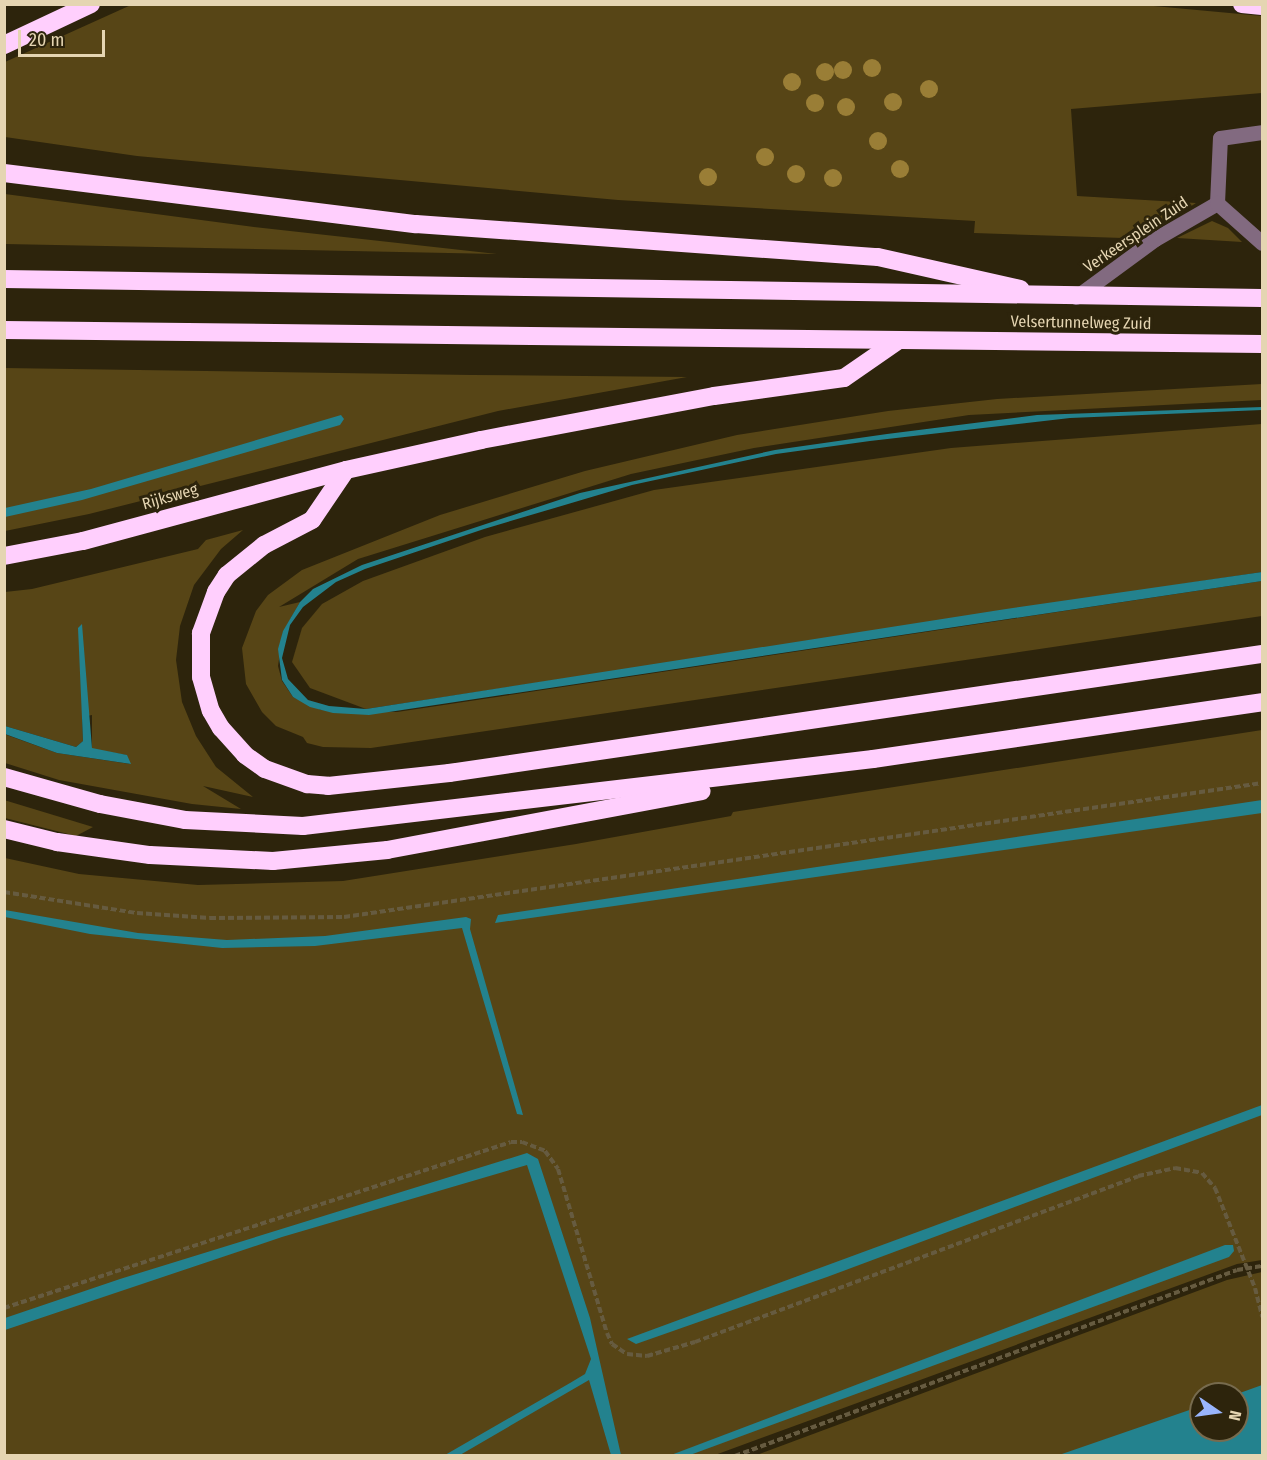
<!DOCTYPE html>
<html>
<head>
<meta charset="utf-8">
<style>
	body { margin:0 }
	#map { position:relative; width:1267px; height:1460px; overflow:hidden; background:#2d240c; font-family:"Fira Sans Condensed",sans-serif }
	div>[style] { position:absolute }
	[style*='--x'] { left:calc(var(--x)*1px); top:calc(var(--y)*1px); width:calc(var(--w)*1px); rotate:calc(var(--a)*1deg) }
	.green>* { inset:0; background:#574516 }
	.water>* { inset:0; background:#23828e }
	.path>* { height:4px; margin-top:-2px; transform-origin:0; background:repeating-linear-gradient(90deg,#665b40 0 6px,transparent 0 9px) }
	.minor>* { height:15px; margin:-7.5px; padding:0 7.5px; transform-origin:7.5px; border-radius:7.5px; background:#826a80 }
	.highway>* { height:18px; margin:-9px; padding:0 9px; transform-origin:9px; border-radius:9px; background:#ffcffd }
	.trees>* { width:18px; height:18px; margin:-9px; border-radius:50%; background:#9a7e36 }
	span { translate:-50% -50%; white-space:nowrap; text-align:center; line-height:1.15; -webkit-text-stroke:6px #2d240c; paint-order:stroke }
	.street-label { font-size:16px; color:#e5d5b2 }
	.frame { position:absolute; inset:0; border:6px solid #e5d5b2; pointer-events:none }
	.north { position:absolute; left:1189px; top:1382px; width:60px; height:60px; box-sizing:border-box; background:#2d240c; border:2px solid #776b4e; border-radius:50%; rotate:103deg; font-size:16px; font-weight:700; line-height:24px; text-align:center; color:#e5d5b2 }
	.north::after { content:''; display:block; margin:auto; width:21px; height:27px; background:#99b5fd; clip-path:polygon(50% 0,100% 100%,50% 72%,0 100%) }
	.scale { position:absolute; left:18px; top:30px; width:87px; height:27px; box-sizing:border-box; border:3px solid #e5d5b2; border-top:0; padding-left:8px; font-size:18px; line-height:21px; white-space:nowrap; color:#e5d5b2; -webkit-text-stroke:4px #2d240c; paint-order:stroke }
</style>
</head>
<body>
<div id="map">
	<div class="green">
		<div style="clip-path:polygon(1132px 4px,1262px 16px,1262px 93px,1071px 109px,1077px 196px,1196px 203px,1156px 229px,1123px 238px,974px 233px,975px 221px,618px 200px,137px 156px,5px 137px,5px 62px,131px 5px)"></div>
		<div style="clip-path:polygon(5px 194px,254px 227px,497px 254px,5px 244px)"></div>
		<div style="clip-path:polygon(1212px 221px,1228px 228px,1242px 242px,1177px 238px)"></div>
		<div style="clip-path:polygon(4px 368px,472px 375px,687px 377px,498px 411px,89px 514px,5px 531px)"></div>
		<div style="clip-path:polygon(1262px 384px,1262px 400px,969px 415px,754px 448px,631px 474px,358px 559px,279px 607px,300px 602px,283px 632px,278px 666px,282px 681px,293px 697px,321px 710px,397px 712px,1262px 581px,1262px 616px,371px 748px,323px 747px,307px 743px,303px 737px,276px 726px,262px 712px,246px 684px,242px 648px,256px 611px,268px 595px,302px 570px,440px 515px,585px 471px,737px 435px,888px 411px,997px 399px)"></div>
		<div style="clip-path:polygon(1262px 424px,1262px 572px,366px 709px,310px 688px,292px 662px,302px 628px,322px 604px,363px 581px,485px 537px,654px 490px,951px 448px)"></div>
		<div style="clip-path:polygon(243px 530px,221px 549px,194px 585px,180px 626px,176px 660px,182px 702px,196px 736px,216px 767px,253px 797px,203px 786px,241px 809px,192px 804px,59px 780px,5px 763px,4px 734px,57px 753px,130px 764px,126px 755px,92px 749px,92px 715px,82px 717px,83px 741px,76px 747px,5px 726px,5px 592px,32px 589px,198px 549px,206px 540px)"></div>
		<div style="clip-path:polygon(1262px 730px,1262px 1260px,1237px 1264px,715px 1455px,5px 1456px,5px 858px,79px 874px,198px 885px,343px 881px,576px 844px,731px 816px,733px 812px)"></div>
		<div style="clip-path:polygon(4px 800px,93px 827px,76px 836px,5px 818px)"></div>
		<div style="clip-path:polygon(evenodd,1262px 1272px,1262px 1455px,754px 1456px,1227px 1280px,1262px 1272px,1201px 1394px,1237px 1394px,1237px 1430px,1201px 1430px,1201px 1394px)"></div>
	</div>
	<div class="water">
		<div style="clip-path:polygon(1262px 407px,1262px 410px,1070px 418px,870px 441px,776px 454px,632px 485px,484px 529px,365px 569px,336px 582px,303px 607px,290px 625px,282px 658px,288px 679px,308px 700px,329px 706px,366px 709px,1006px 609px,1262px 572px,1262px 581px,369px 715px,333px 713px,310px 707px,293px 697px,282px 680px,278px 649px,283px 631px,300px 602px,313px 589px,362px 565px,580px 493px,775px 450px,887px 434px,1037px 415px)"></div>
		<div style="clip-path:polygon(341px 415px,344px 419px,340px 425px,82px 500px,5px 517px,5px 508px,91px 489px)"></div>
		<div style="clip-path:polygon(82px 624px,92px 748px,127px 755px,131px 764px,57px 753px,5px 734px,5px 726px,76px 747px,83px 741px,78px 628px)"></div>
		<div style="clip-path:polygon(1262px 800px,1262px 813px,495px 923px,498px 915px)"></div>
		<div style="clip-path:polygon(5px 910px,138px 933px,227px 940px,325px 936px,466px 917px,471px 919px,470px 929px,523px 1115px,517px 1114px,462px 928px,315px 946px,222px 948px,90px 934px,5px 917px)"></div>
		<div style="clip-path:polygon(1262px 1105px,1262px 1115px,827px 1277px,636px 1344px,627px 1339px)"></div>
		<div style="clip-path:polygon(527px 1153px,538px 1159px,590px 1318px,621px 1455px,611px 1455px,589px 1380px,460px 1455px,445px 1455px,570px 1383px,585px 1374px,591px 1359px,527px 1165px,282px 1237px,5px 1330px,5px 1318px,120px 1279px)"></div>
		<div style="clip-path:polygon(1225px 1245px,1233px 1245px,1234px 1251px,1229px 1257px,690px 1455px,671px 1455px)"></div>
		<div style="clip-path:polygon(1262px 1385px,1262px 1455px,1059px 1455px,1201px 1406px,1201px 1430px,1237px 1430px,1237px 1394px)"></div>
	</div>
	<div class="path">
		<div style="--x:4;--y:892;--w:135;--a:9"></div>
		<div style="--x:137;--y:913;--w:73;--a:3.9"></div>
		<div style="--x:210;--y:918;--w:134;--a:-0.4"></div>
		<div style="--x:344;--y:917;--w:928;--a:-8.3"></div>
		<div style="--x:4;--y:1308;--w:533;--a:-18.13"></div>
		<div style="--x:511;--y:1142;--w:11;--a:0"></div>
		<div style="--x:522;--y:1142;--w:25;--a:21"></div>
		<div style="--x:545;--y:1151;--w:22;--a:54"></div>
		<div style="--x:558;--y:1169;--w:171;--a:73.4"></div>
		<div style="--x:607;--y:1333;--w:12;--a:66"></div>
		<div style="--x:612;--y:1344;--w:18;--a:34"></div>
		<div style="--x:627;--y:1354;--w:20;--a:6"></div>
		<div style="--x:647;--y:1356;--w:50;--a:-16.3"></div>
		<div style="--x:695;--y:1342;--w:473;--a:-20.5"></div>
		<div style="--x:1138;--y:1176;--w:38;--a:-12"></div>
		<div style="--x:1175;--y:1168;--w:27;--a:10"></div>
		<div style="--x:1202;--y:1173;--w:20;--a:49"></div>
		<div style="--x:1215;--y:1188;--w:108;--a:68.2"></div>
		<div style="--x:1255;--y:1288;--w:30;--a:76"></div>
		<div style="--x:735;--y:1456;--w:535;--a:-20.33"></div>
		<div style="--x:1237;--y:1270;--w:25;--a:-9"></div>
	</div>
	<div class="minor">
		<div style="--x:1217;--y:203;--w:65;--a:-87.4"></div>
		<div style="--x:1220;--y:138;--w:42;--a:-8.1"></div>
		<div style="--x:1076;--y:297;--w:98;--a:-36.3"></div>
		<div style="--x:1155;--y:239;--w:72;--a:-30.1"></div>
		<div style="--x:1217;--y:203;--w:60;--a:41.6"></div>
	</div>
	<div class="highway">
		<div style="--x:1242;--y:4;--w:20;--a:6"></div>
		<div style="--x:4;--y:45;--w:96;--a:-25.2"></div>
		<div style="--x:4;--y:173;--w:415;--a:7.1"></div>
		<div style="--x:416;--y:224;--w:463;--a:4.1"></div>
		<div style="--x:878;--y:257;--w:146;--a:12.7"></div>
		<div style="--x:4;--y:279;--w:1258;--a:0.87"></div>
		<div style="--x:4;--y:330;--w:1258;--a:0.64"></div>
		<div style="--x:346;--y:470;--w:60;--a:124.2"></div>
		<div style="--x:312;--y:520;--w:54;--a:152.5"></div>
		<div style="--x:264;--y:545;--w:48;--a:141"></div>
		<div style="--x:227;--y:575;--w:20;--a:123"></div>
		<div style="--x:216;--y:592;--w:44;--a:110.1"></div>
		<div style="--x:201;--y:633;--w:44;--a:90"></div>
		<div style="--x:201;--y:677;--w:35;--a:74"></div>
		<div style="--x:211;--y:711;--w:20;--a:60"></div>
		<div style="--x:221;--y:728;--w:36;--a:48"></div>
		<div style="--x:245;--y:755;--w:24;--a:35"></div>
		<div style="--x:265;--y:769;--w:45;--a:19.7"></div>
		<div style="--x:307;--y:784;--w:21;--a:5"></div>
		<div style="--x:328;--y:786;--w:122;--a:-6.1"></div>
		<div style="--x:449;--y:773;--w:822;--a:-8.33"></div>
		<div style="--x:4;--y:556;--w:80;--a:-10.8"></div>
		<div style="--x:83;--y:541;--w:272;--a:-15.1"></div>
		<div style="--x:346;--y:470;--w:138;--a:-12.5"></div>
		<div style="--x:481;--y:440;--w:237;--a:-10.7"></div>
		<div style="--x:714;--y:396;--w:131;--a:-7.9"></div>
		<div style="--x:844;--y:378;--w:67;--a:-34.6"></div>
		<div style="--x:4;--y:777;--w:100;--a:15.7"></div>
		<div style="--x:100;--y:804;--w:86;--a:10.7"></div>
		<div style="--x:185;--y:820;--w:118;--a:2.9"></div>
		<div style="--x:303;--y:826;--w:574;--a:-6.7"></div>
		<div style="--x:873;--y:759;--w:393;--a:-8.3"></div>
		<div style="--x:4;--y:829;--w:55;--a:13.8"></div>
		<div style="--x:57;--y:842;--w:94;--a:8"></div>
		<div style="--x:150;--y:855;--w:123;--a:2.8"></div>
		<div style="--x:273;--y:861;--w:115;--a:-5.5"></div>
		<div style="--x:387;--y:850;--w:320;--a:-10.6"></div>
	</div>
	<div class="trees">
		<div style="left:872px;top:68px"></div>
		<div style="left:843px;top:70px"></div>
		<div style="left:825px;top:72px"></div>
		<div style="left:792px;top:82px"></div>
		<div style="left:929px;top:89px"></div>
		<div style="left:893px;top:102px"></div>
		<div style="left:815px;top:103px"></div>
		<div style="left:846px;top:107px"></div>
		<div style="left:878px;top:141px"></div>
		<div style="left:765px;top:157px"></div>
		<div style="left:900px;top:169px"></div>
		<div style="left:796px;top:174px"></div>
		<div style="left:708px;top:177px"></div>
		<div style="left:833px;top:178px"></div>
	</div>
	<div class="street-label">
		<span style="left:1136px;top:235px;rotate:-34deg">Verkeersplein Zuid</span>
		<span style="left:1081px;top:323px;rotate:1deg">Velsertunnelweg Zuid</span>
		<span style="left:170px;top:497px;rotate:-16deg">Rijksweg</span>
	</div>
	<div class="frame"></div>
	<div class="north">N</div>
	<div class="scale">20 m</div>
</div>
</body>
</html>
